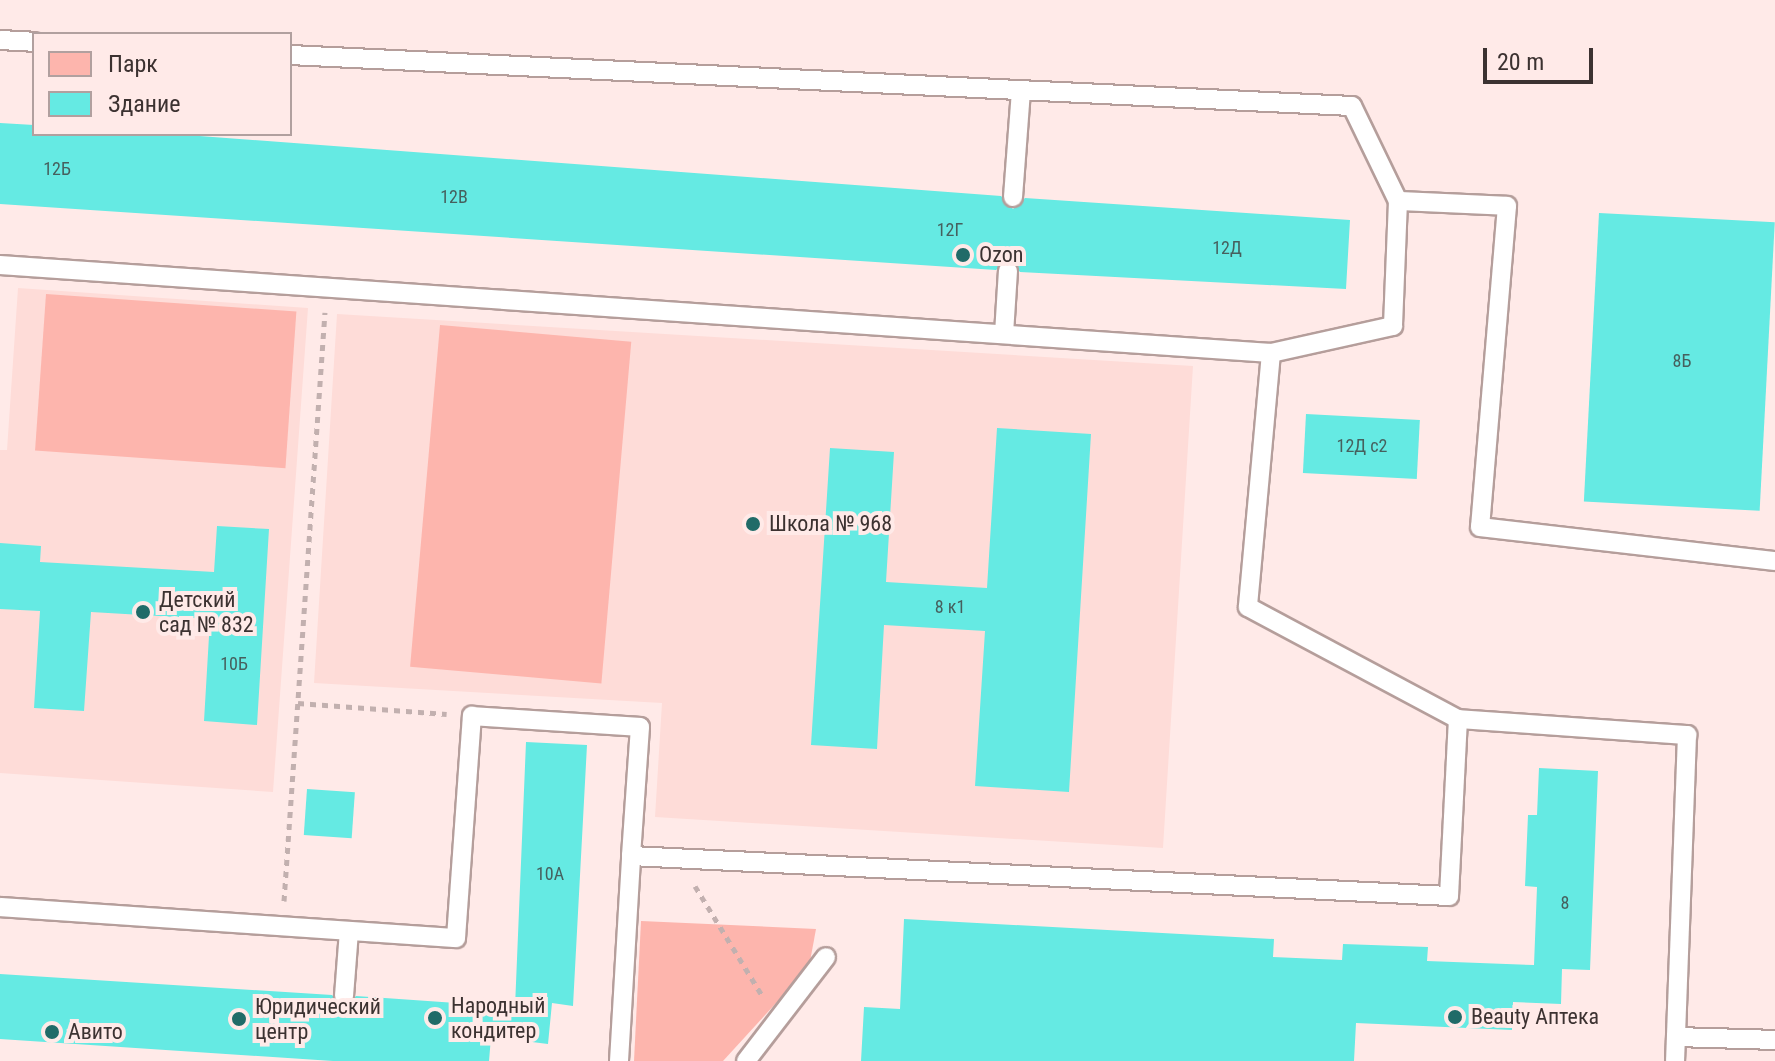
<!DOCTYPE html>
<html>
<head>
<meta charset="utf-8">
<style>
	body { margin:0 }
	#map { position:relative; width:1775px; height:1061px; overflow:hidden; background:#ffeae8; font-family:"Roboto Condensed",sans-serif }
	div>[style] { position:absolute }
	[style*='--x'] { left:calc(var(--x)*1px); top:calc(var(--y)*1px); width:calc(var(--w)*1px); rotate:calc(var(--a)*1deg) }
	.built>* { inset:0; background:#fedcd8 }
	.green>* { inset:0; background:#fdb5ad; transform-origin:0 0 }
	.building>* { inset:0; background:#65eae3; transform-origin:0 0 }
	.path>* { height:5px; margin-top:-2.5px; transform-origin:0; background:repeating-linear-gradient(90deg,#c2b0af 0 6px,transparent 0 12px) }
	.roads { filter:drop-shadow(2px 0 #b59e9b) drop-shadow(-2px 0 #b59e9b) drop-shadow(0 2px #b59e9b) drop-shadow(0 -2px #b59e9b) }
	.service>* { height:18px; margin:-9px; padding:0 9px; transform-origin:9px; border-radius:9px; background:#fff }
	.dots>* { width:22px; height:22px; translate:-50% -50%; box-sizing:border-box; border:4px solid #ffeae8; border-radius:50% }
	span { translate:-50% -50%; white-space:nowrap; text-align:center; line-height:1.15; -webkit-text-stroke:8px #ffeae8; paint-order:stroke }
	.number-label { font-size:18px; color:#46605e }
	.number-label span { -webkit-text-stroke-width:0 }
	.poi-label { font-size:22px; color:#3c3231 }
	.left { translate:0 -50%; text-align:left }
	.legend { position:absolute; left:32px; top:32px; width:260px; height:104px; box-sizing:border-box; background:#ffeae8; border:2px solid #b1a09f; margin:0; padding:10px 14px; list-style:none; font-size:24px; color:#3c3231 }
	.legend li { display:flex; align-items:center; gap:16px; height:40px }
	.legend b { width:40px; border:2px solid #b1a09f }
	.scale { position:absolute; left:1483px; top:48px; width:110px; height:36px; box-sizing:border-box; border:4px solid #3c3231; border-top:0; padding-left:10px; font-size:24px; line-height:28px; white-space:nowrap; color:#3c3231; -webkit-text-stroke:6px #ffeae8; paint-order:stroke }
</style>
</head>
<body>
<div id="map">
	<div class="built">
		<div style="clip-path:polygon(18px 288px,308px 308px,273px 792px,0 773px,0 450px,7px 450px)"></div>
		<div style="clip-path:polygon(337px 314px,1193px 366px,1163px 848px,655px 817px,662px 703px,314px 683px)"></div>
	</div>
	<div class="green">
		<div style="left:46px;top:294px;width:251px;height:157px;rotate:4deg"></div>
		<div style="left:440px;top:325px;width:192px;height:343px;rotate:5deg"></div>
		<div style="clip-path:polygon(641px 921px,816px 929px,809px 967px,723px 1061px,634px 1061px)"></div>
	</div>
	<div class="building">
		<div style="clip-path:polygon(0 123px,34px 125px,34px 134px,173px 134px,1001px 196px,1013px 209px,1025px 198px,1350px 220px,1346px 289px,1020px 272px,1008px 259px,996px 270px,0 204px)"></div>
		<div style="left:1599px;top:213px;width:176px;height:289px;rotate:3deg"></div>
		<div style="left:1306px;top:414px;width:114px;height:59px;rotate:3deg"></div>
		<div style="clip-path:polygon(997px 428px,1091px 434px,1069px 792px,975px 786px,985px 631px,884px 625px,877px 749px,811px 745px,830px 448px,894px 452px,886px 582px,987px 588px)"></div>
		<div style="clip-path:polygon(217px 526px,269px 529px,257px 725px,204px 721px,210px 619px,91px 612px,84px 711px,34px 708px,40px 611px,0 609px,0 543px,41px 546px,40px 562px,214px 572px)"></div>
		<div style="clip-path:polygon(526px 742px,587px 745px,573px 1006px,552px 1003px,548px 1044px,491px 1037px,489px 1061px,333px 1061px,0 1039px,0 974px,332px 995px,344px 1008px,356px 996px,515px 1007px)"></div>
		<div style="clip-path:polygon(1539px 768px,1598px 771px,1590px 970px,1562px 969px,1561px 1004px,1513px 1002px,1512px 1030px,1356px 1023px,1354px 1061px,861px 1061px,864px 1007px,900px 1009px,904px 919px,1274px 939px,1273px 957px,1342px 960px,1343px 944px,1428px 947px,1427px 961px,1534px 965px,1537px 887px,1525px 886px,1528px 815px,1537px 815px)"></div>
		<div style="left:307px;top:789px;width:48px;height:46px;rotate:4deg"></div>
	</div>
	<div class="path">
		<div style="--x:298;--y:703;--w:149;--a:4.2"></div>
		<div style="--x:695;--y:886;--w:130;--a:58.5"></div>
		<div style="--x:284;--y:901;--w:590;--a:-86.02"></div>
	</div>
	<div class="roads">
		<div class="service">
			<div style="--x:0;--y:40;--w:34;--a:3"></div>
			<div style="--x:290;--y:55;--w:1063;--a:2.75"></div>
			<div style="--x:1352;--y:106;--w:106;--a:64.2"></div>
			<div style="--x:1398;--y:201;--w:125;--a:92.3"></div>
			<div style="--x:1393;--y:326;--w:125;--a:167.5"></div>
			<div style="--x:1271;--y:353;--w:255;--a:95.2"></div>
			<div style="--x:1248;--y:607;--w:238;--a:28.1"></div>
			<div style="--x:1458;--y:719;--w:230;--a:4"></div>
			<div style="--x:1687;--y:735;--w:326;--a:92.1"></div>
			<div style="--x:1013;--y:197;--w:107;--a:-85.7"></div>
			<div style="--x:1398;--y:201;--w:109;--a:2.6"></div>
			<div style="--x:1507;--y:206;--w:322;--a:94.8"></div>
			<div style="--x:1480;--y:527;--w:297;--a:6.6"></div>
			<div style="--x:0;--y:265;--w:1274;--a:3.96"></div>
			<div style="--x:1004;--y:334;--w:63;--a:-86.4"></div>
			<div style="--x:0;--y:907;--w:457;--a:3.9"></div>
			<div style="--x:456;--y:938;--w:223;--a:-85.9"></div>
			<div style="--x:472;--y:716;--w:168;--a:3.7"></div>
			<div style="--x:640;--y:727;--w:129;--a:94"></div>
			<div style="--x:344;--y:996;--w:65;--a:-85.6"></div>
			<div style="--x:1676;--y:1037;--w:99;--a:1.7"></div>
			<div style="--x:619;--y:1061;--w:205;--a:-86.6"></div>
			<div style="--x:631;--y:856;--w:819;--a:2.8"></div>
			<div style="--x:1449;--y:896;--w:177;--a:-87.1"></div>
			<div style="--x:746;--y:1061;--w:131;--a:-52.4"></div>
		</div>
	</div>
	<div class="dots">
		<div style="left:963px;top:255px;background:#206b68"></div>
		<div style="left:753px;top:524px;background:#206b68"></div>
		<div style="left:143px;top:612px;background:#206b68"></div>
		<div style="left:1455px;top:1017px;background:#206b68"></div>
		<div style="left:435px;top:1018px;background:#206b68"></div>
		<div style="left:239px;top:1019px;background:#206b68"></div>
		<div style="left:52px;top:1032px;background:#206b68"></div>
	</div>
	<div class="number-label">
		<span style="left:57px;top:169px">12Б</span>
		<span style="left:454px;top:197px">12В</span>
		<span style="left:950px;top:230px">12Г</span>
		<span style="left:1227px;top:248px">12Д</span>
		<span style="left:1682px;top:361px">8Б</span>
		<span style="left:1362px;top:446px">12Д с2</span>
		<span style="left:950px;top:607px">8 к1</span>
		<span style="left:234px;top:664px">10Б</span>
		<span style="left:550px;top:874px">10А</span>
		<span style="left:1565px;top:903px">8</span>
	</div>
	<div class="poi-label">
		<span class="left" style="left:979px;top:255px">Ozon</span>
		<span class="left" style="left:769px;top:524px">Школа № 968</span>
		<span class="left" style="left:159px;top:612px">Детский<br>сад № 832</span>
		<span class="left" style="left:451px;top:1018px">Народный<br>кондитер</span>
		<span class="left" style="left:255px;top:1019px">Юридический<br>центр</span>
		<span class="left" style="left:1471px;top:1017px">Beauty Аптека</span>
		<span class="left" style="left:68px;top:1032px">Авито</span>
	</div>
	<ul class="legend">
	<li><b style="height:22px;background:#fdb5ad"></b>Парк</li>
	<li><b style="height:22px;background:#65eae3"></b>Здание</li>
	</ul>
	<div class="scale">20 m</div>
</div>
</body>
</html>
